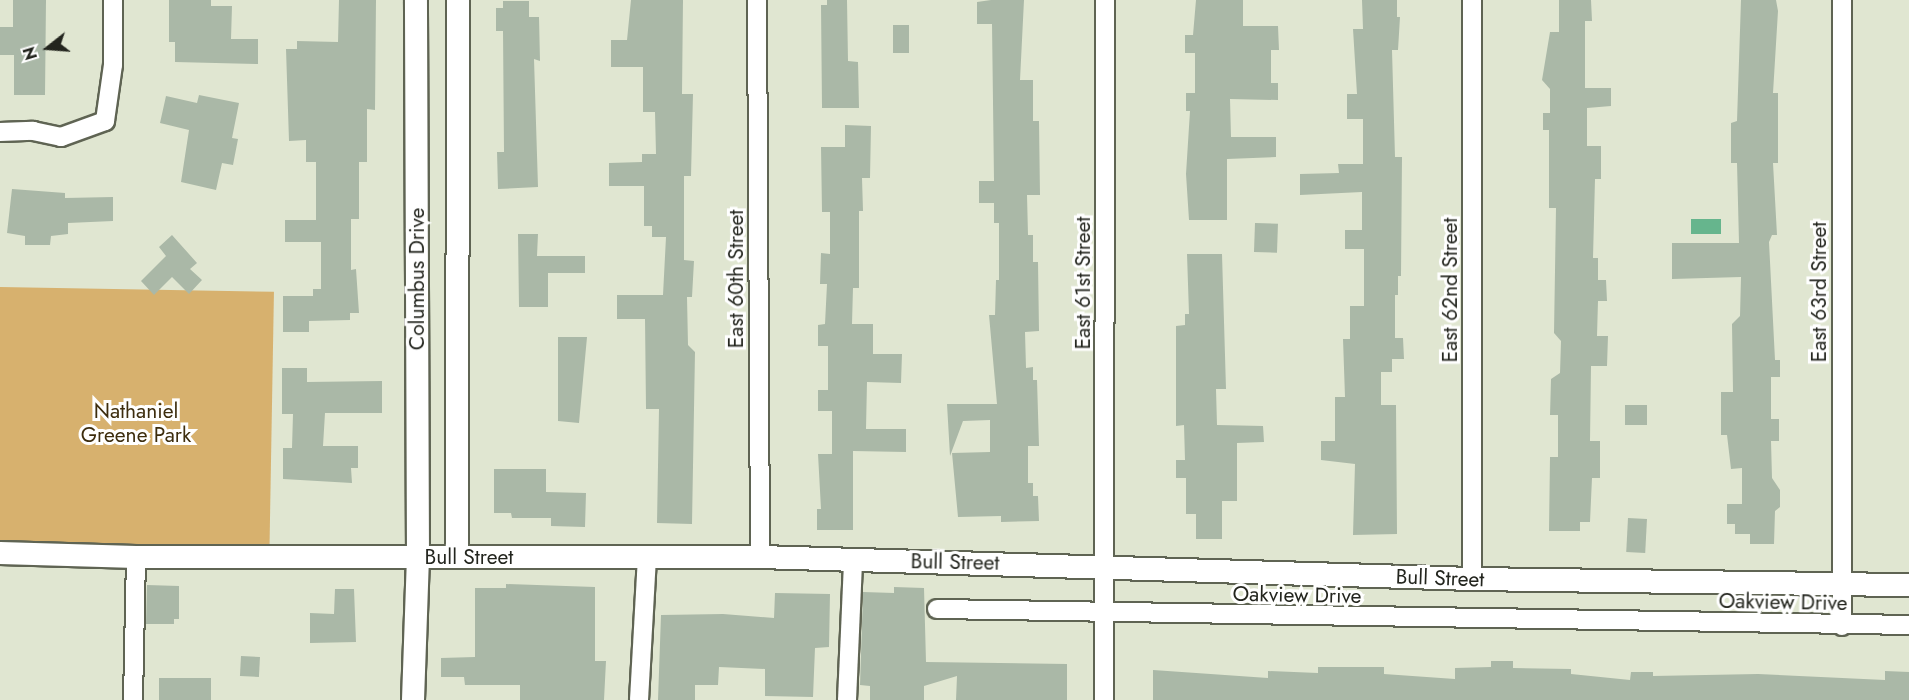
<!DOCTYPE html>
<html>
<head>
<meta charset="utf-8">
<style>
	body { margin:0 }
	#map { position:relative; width:1909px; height:700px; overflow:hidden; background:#e0e6d1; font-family:Jost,sans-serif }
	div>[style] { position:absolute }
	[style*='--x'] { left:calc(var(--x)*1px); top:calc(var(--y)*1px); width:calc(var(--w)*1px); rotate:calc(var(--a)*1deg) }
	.green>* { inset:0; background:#d7b16e; transform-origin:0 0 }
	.water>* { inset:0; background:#66b58d; transform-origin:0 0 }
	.building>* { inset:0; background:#aab8a7; transform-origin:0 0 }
	.roads { filter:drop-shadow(2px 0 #5f6453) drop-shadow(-2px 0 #5f6453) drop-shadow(0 2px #5f6453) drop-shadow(0 -2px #5f6453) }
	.minor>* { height:18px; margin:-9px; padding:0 9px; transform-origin:9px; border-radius:9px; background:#fff }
	.tertiary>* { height:22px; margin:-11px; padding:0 11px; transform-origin:11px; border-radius:11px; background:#fff }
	span { translate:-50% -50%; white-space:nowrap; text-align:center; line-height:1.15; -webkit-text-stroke:6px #fff; paint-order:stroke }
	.street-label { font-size:21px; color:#23251e }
	.park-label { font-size:21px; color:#3d2d0e }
	.north { position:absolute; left:18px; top:18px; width:60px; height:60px; -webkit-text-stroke:4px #fff; paint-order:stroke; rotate:253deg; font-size:16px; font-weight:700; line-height:24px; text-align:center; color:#23251e }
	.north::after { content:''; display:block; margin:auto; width:21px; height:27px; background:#23251e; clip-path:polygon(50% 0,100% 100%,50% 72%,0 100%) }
</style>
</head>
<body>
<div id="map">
	<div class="green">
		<div style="left:0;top:287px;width:274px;height:266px;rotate:1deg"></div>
	</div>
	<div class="water">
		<div style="left:1721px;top:219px;width:15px;height:30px;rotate:90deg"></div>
	</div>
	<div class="building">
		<div style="clip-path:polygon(13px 0,46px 0,45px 95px,14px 95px,14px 55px,0 55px,0 27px,13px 27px)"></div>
		<div style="clip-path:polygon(169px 0,211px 0,211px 6px,232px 6px,231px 39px,258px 39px,258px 64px,175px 62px,175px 42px,169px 42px)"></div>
		<div style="clip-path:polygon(339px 0,376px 0,375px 110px,367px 109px,367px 162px,359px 162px,359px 219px,351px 219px,351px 270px,356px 269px,359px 313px,350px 313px,350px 320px,309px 321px,309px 332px,283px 332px,283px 296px,313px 296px,313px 289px,321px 289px,321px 242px,285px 242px,285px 220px,316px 220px,316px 162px,306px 162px,306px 140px,289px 141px,286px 49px,297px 49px,297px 41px,338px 42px)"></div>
		<div style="clip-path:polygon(631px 0,683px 0,682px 94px,693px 94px,691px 176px,684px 176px,684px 260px,694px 261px,692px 297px,687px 297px,688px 345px,695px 352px,692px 524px,657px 523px,659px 409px,646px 409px,645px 319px,617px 319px,617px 295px,663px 295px,666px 237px,652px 237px,652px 226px,644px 226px,644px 186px,609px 186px,609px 163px,642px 162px,642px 154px,656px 154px,655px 112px,643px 112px,643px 67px,611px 67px,611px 40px,627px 40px)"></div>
		<div style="clip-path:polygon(827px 0,847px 0,848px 61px,858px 62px,859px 108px,822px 108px,821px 5px,827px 5px)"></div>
		<div style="clip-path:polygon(991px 0,1024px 0,1020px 80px,1033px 80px,1033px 121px,1039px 121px,1040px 195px,1027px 195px,1028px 235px,1033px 235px,1033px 262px,1038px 262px,1039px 331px,1025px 332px,1026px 368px,1033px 367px,1033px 380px,1037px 380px,1039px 446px,1028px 446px,1028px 483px,1033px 483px,1033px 496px,1038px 496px,1039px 521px,1001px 522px,1001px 516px,958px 517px,952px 453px,990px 452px,990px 420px,963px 421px,950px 456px,947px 404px,997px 404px,989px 315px,995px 315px,996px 280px,999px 280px,999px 223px,994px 223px,994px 203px,979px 203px,979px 181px,994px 181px,992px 24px,977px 24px,977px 2px)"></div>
		<div style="clip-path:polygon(1196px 0,1243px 0,1243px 26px,1278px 26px,1279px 50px,1271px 50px,1271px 83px,1278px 83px,1278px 100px,1230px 99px,1231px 137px,1276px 137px,1276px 157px,1227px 159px,1227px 220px,1189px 220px,1186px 174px,1190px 111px,1186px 111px,1186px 93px,1195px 93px,1195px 53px,1185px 53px,1185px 35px,1193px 35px)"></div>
		<div style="clip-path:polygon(1362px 0,1397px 0,1397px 17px,1400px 17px,1398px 50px,1392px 50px,1395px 157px,1402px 157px,1401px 276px,1398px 276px,1398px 295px,1395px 295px,1395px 338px,1403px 338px,1404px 359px,1392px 359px,1392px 372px,1381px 372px,1381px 405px,1396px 405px,1397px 534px,1353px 535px,1355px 464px,1321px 460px,1321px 441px,1335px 441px,1335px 397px,1345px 397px,1343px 339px,1350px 339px,1350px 306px,1364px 306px,1364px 249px,1345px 249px,1345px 230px,1362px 230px,1362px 192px,1300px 195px,1300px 174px,1339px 173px,1338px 164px,1363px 164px,1363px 119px,1347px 119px,1347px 94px,1357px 94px,1353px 29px,1363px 29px)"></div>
		<div style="clip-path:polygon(1559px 0,1591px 0,1592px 21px,1585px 21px,1585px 88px,1611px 88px,1611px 106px,1587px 108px,1587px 146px,1601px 146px,1601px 179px,1595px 179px,1593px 258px,1598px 258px,1598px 280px,1606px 280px,1607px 301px,1598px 301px,1597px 336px,1608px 336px,1607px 366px,1591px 366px,1590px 441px,1600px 441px,1600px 478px,1592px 478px,1590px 522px,1580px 522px,1580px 531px,1549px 531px,1550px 457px,1558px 457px,1558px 415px,1550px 415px,1551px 379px,1560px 373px,1561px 341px,1554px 333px,1556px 208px,1549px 208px,1549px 130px,1543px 130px,1543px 113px,1550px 113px,1550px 89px,1542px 80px,1550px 32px,1559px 32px)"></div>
		<div style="clip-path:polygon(1741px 0,1776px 0,1778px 11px,1773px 93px,1778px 93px,1778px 163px,1773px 163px,1777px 235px,1772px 235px,1769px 242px,1775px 360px,1780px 360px,1780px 377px,1771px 377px,1771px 419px,1779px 419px,1779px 441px,1771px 441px,1772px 478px,1780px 490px,1780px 507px,1775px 511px,1774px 544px,1750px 544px,1750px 534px,1735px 534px,1735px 524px,1727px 524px,1727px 504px,1742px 504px,1742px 468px,1731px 469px,1727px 435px,1721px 435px,1721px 392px,1733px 392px,1732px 324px,1740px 316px,1741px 277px,1672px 279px,1672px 243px,1739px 243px,1737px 163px,1731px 163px,1731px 123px,1737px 121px)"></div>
		<div style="clip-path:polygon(503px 1px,529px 1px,529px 17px,539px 17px,540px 61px,534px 59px,538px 187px,498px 189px,497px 152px,504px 152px,503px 31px,496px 31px,496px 8px,503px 8px)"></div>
		<div style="left:893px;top:25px;width:16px;height:28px"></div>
		<div style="clip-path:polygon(199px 95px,239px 103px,232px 138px,238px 139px,233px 165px,222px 163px,216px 190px,181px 182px,189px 130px,160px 123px,166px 96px,197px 103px)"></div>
		<div style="clip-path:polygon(845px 125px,871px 126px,870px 178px,862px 178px,863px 211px,859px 211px,859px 288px,853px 288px,852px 324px,873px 324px,873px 354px,902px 354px,901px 383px,867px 382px,866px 429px,906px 429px,906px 452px,853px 451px,853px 530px,817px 530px,817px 509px,821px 509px,818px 454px,832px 454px,832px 411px,818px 411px,818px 390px,828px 390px,828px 346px,818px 346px,818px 325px,825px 324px,827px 284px,820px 284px,821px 253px,830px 254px,830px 212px,822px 212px,821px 147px,845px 147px)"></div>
		<div style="clip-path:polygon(12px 189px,65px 193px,65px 198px,113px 197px,113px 221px,68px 223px,68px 234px,51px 236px,50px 245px,25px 245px,25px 236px,7px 233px)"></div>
		<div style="left:1255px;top:223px;width:23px;height:29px;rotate:2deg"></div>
		<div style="clip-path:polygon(518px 234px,538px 234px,537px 256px,585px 256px,585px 273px,548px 273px,548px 307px,519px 307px)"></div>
		<div style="clip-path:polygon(172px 235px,197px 263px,190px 269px,202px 280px,189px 294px,172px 277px,154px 295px,141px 281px,166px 256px,159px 247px)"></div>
		<div style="clip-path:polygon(1187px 254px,1222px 254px,1226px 389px,1216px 389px,1217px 425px,1263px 426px,1264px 442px,1237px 443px,1237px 501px,1222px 501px,1222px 539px,1196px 539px,1196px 514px,1186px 514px,1186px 478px,1176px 478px,1176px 460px,1185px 460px,1184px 425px,1176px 426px,1176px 326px,1185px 325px,1185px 314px,1189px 314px)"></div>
		<div style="clip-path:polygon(558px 337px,587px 337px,579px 423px,558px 421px)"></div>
		<div style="clip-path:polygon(282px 368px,307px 368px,307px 382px,382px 381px,382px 413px,325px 413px,323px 446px,358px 446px,358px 468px,351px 468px,352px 483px,283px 479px,283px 448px,292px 448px,293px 414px,282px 414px)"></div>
		<div style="left:1625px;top:405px;width:22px;height:20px"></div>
		<div style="clip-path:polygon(494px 469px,546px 469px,546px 492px,586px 493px,585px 527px,551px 526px,551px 518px,512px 518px,511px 513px,494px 513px)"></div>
		<div style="left:1628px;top:518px;width:19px;height:34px;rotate:3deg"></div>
		<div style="clip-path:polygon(506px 584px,595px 587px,595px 661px,606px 661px,604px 700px,520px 700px,520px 685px,465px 685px,464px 677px,441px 677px,441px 658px,475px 657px,475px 588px,506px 588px)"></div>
		<div style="clip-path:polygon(147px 585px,179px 586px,179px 619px,174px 619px,174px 624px,146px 624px)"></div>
		<div style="clip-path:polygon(894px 587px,924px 588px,926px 662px,1067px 664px,1067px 700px,956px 700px,957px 676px,924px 686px,924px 700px,870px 700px,870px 686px,860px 685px,863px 592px,894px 593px)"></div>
		<div style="clip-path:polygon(335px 589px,354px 589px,356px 642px,310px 643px,310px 613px,334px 614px)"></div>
		<div style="clip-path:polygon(775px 593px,830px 594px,829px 647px,815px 648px,813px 697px,765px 696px,765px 669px,719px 667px,718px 685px,695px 685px,695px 700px,658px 700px,661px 615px,723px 614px,774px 618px)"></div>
		<div style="left:241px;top:656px;width:19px;height:20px;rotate:3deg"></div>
		<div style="clip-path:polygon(1491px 661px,1513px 661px,1513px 668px,1571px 669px,1571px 674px,1630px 680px,1631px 672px,1653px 672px,1653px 676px,1758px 674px,1885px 680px,1885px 671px,1909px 672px,1909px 700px,1153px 700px,1153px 670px,1268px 678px,1268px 671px,1318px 673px,1318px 667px,1384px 667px,1384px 674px,1455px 679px,1455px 668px,1491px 667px)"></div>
		<div style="left:159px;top:678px;width:52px;height:22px"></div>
	</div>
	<div class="roads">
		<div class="minor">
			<div style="--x:757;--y:0;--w:557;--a:89.69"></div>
			<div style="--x:1472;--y:0;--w:579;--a:90"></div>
			<div style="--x:0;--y:132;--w:33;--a:-2"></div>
			<div style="--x:33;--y:131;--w:29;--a:12"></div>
			<div style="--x:61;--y:137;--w:47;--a:-20"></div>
			<div style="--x:105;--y:121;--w:57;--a:-81.9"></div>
			<div style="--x:113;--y:65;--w:65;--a:-90"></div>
			<div style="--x:937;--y:609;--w:972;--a:0.94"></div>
			<div style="--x:1842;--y:626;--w:626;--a:-90"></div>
			<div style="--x:133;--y:700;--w:143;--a:-88.8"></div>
			<div style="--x:639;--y:700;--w:142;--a:-86.8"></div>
			<div style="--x:847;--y:700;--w:139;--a:-87.5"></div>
			<div style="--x:1104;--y:700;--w:700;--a:-89.92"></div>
		</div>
		<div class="tertiary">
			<div style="--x:0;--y:553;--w:136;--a:1.7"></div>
			<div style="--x:136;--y:557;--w:624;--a:0"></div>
			<div style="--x:760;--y:557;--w:712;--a:1.77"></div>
			<div style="--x:1472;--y:579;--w:437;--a:0.8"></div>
			<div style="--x:457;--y:557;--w:557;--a:-89.9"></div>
			<div style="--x:413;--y:700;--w:143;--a:-88"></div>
			<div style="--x:418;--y:557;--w:557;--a:-90.21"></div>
		</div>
	</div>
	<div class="street-label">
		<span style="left:417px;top:279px;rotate:-90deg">Columbus Drive</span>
		<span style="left:736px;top:279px;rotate:-90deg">East 60th Street</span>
		<span style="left:1083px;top:283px;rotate:-90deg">East 61st Street</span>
		<span style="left:1450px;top:290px;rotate:-90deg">East 62nd Street</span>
		<span style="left:1819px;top:292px;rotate:-90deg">East 63rd Street</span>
		<span style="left:469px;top:557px">Bull Street</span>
		<span style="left:955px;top:562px;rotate:1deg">Bull Street</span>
		<span style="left:1440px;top:578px;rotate:2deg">Bull Street</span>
		<span style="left:1297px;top:595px;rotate:1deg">Oakview Drive</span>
		<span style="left:1783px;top:602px;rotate:1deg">Oakview Drive</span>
	</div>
	<div class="park-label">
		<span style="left:136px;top:423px">Nathaniel<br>Greene Park</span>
	</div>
	<div class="north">N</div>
</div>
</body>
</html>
